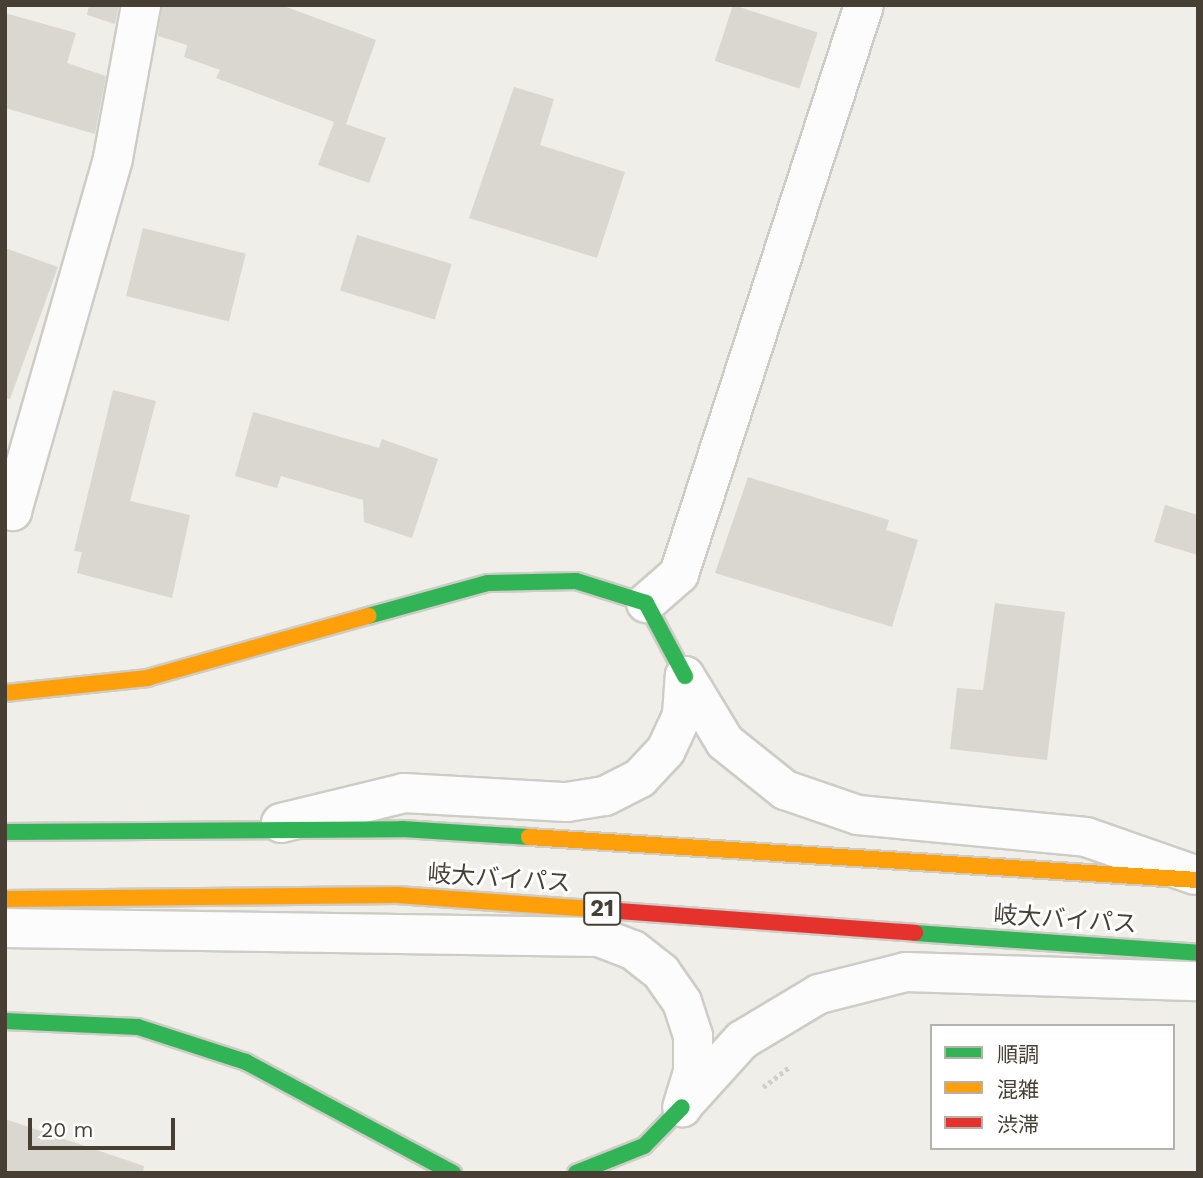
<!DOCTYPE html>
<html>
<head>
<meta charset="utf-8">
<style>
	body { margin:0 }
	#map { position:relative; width:1203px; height:1178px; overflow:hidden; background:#f0eee8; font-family:"Work Sans","Noto Sans JP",sans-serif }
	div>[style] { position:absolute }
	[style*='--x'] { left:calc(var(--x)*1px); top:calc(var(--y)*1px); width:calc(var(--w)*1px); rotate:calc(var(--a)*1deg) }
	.building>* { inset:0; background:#dad7d0; transform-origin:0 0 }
	.path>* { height:4.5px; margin-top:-2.25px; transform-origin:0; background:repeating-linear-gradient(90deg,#d1cec9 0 3.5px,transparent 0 7px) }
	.roads { filter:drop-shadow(2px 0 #ceccc6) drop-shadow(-2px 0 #ceccc6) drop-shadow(0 2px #ceccc6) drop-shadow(0 -2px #ceccc6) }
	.street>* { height:38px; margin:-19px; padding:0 19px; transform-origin:19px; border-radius:19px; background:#fdfcfc }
	.fast>* { height:16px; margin:-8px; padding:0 8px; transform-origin:8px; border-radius:8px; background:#30b455 }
	.slow>* { height:16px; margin:-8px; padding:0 8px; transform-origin:8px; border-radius:8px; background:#ff9f0a }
	.jam>* { height:16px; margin:-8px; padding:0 8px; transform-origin:8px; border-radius:8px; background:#e5322d }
	span { translate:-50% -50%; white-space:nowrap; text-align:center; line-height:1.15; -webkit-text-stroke:6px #fff; paint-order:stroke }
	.shield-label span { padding:2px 5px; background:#fff; border:2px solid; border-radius:5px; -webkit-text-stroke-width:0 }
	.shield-label { font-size:23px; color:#473f34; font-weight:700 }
	.street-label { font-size:24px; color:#473f34 }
	.frame { position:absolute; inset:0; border:7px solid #473f34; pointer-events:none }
	.legend { position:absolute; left:930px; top:1024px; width:245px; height:126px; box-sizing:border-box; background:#fff; border:2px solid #b5b2ae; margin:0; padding:9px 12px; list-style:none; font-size:21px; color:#473f34 }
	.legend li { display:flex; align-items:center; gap:14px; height:35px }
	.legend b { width:35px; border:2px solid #b5b2ae }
	.scale { position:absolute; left:28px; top:1118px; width:147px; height:32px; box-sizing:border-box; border:4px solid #473f34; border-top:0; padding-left:9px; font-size:21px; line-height:24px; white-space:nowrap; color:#473f34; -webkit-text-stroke:5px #fff; paint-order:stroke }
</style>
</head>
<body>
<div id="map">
	<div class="building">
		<div style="clip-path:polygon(89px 5px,119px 5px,115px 24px,87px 15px)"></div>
		<div style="clip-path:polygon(162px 5px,281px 5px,376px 40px,346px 124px,386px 138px,369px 183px,318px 165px,334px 122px,216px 78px,220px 70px,184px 57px,187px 45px,158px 36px)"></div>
		<div style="left:733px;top:5px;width:89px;height:59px;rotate:18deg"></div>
		<div style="clip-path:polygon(5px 13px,76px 33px,67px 63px,106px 76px,95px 134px,5px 108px)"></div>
		<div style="clip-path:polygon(514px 87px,554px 99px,540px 145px,625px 172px,597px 258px,469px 218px)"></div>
		<div style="left:143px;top:228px;width:106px;height:70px;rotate:14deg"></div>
		<div style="left:357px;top:235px;width:99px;height:58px;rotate:17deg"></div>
		<div style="clip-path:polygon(5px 248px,58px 267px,10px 399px,5px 398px)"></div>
		<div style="clip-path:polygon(113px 390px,156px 401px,130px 501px,190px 515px,172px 598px,77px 573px,82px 552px,74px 551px)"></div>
		<div style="clip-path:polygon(253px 412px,379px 448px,382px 439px,438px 459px,412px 538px,364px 522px,363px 500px,281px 476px,277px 488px,235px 476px)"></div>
		<div style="clip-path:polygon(748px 477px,889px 520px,886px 530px,918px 540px,892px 627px,715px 573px)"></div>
		<div style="clip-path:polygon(1165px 505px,1198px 515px,1198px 555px,1154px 542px)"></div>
		<div style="clip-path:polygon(995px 603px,1065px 612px,1047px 760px,950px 749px,957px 688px,983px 690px)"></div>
		<div style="clip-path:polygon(5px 1119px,144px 1166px,143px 1173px,5px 1173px)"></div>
	</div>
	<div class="path">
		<div style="--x:763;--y:1087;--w:34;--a:-37"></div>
	</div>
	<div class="roads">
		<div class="street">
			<div style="--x:5;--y:508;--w:8;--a:23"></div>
			<div style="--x:12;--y:511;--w:367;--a:-74"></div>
			<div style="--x:113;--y:158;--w:156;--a:-79.6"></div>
			<div style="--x:646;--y:603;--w:44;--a:-41.3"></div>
			<div style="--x:679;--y:574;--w:598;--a:-71.99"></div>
			<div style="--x:685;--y:676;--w:77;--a:58.8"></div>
			<div style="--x:725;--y:742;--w:77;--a:38.7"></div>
			<div style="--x:785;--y:790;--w:77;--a:18.9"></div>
			<div style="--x:858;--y:815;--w:229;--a:5.5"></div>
			<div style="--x:1086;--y:837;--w:115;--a:19.2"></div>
			<div style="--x:281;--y:823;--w:127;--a:-13.7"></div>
			<div style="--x:404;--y:793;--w:163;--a:3.2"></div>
			<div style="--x:567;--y:802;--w:38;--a:-9"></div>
			<div style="--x:605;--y:796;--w:39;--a:-27"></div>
			<div style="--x:640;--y:778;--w:38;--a:-47"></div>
			<div style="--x:666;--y:750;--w:38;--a:-65"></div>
			<div style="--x:682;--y:715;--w:39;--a:-86"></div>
			<div style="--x:5;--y:928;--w:594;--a:0.87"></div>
			<div style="--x:599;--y:937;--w:36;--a:21"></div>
			<div style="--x:633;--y:950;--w:36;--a:38"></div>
			<div style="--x:661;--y:972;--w:37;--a:55"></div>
			<div style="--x:682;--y:1002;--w:36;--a:72"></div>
			<div style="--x:693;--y:1036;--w:36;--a:90"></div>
			<div style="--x:693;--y:1072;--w:37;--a:107"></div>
			<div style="--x:684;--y:1104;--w:86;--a:-47.8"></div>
			<div style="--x:742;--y:1040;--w:90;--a:-30.9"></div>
			<div style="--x:819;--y:994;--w:90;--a:-14.2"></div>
			<div style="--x:906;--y:972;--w:292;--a:1.8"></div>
		</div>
		<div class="fast">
			<div style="--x:368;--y:616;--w:124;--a:-15.4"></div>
			<div style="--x:488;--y:583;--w:88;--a:-1.3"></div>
			<div style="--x:576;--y:581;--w:73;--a:17.4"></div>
			<div style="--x:646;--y:603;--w:83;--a:61.9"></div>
			<div style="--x:5;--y:832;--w:397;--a:-0.4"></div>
			<div style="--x:402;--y:829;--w:127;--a:3.6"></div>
			<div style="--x:915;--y:933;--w:284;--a:4"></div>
			<div style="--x:5;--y:1021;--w:133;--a:2.6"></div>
			<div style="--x:138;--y:1027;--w:114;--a:18"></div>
			<div style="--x:246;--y:1062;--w:235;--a:28.2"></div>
			<div style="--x:576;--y:1173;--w:73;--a:-21.7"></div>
			<div style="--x:644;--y:1146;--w:54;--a:-45.7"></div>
		</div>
		<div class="slow">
			<div style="--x:5;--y:693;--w:143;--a:-6"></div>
			<div style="--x:147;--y:678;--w:230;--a:-15.7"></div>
			<div style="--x:529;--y:837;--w:670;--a:3.68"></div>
			<div style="--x:5;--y:899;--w:392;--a:-0.6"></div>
			<div style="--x:397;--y:895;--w:209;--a:4.1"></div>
		</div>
		<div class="jam">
			<div style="--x:605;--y:910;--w:311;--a:4.2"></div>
		</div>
	</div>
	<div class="shield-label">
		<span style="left:602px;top:909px">21</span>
	</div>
	<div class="street-label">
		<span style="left:499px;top:879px;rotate:4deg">岐大バイパス</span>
		<span style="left:1065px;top:920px;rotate:4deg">岐大バイパス</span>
	</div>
	<div class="frame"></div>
	<ul class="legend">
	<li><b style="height:9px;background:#30b455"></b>順調</li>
	<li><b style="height:9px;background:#ff9f0a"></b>混雑</li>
	<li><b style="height:9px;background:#e5322d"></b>渋滞</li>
	</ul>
	<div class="scale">20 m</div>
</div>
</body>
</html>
